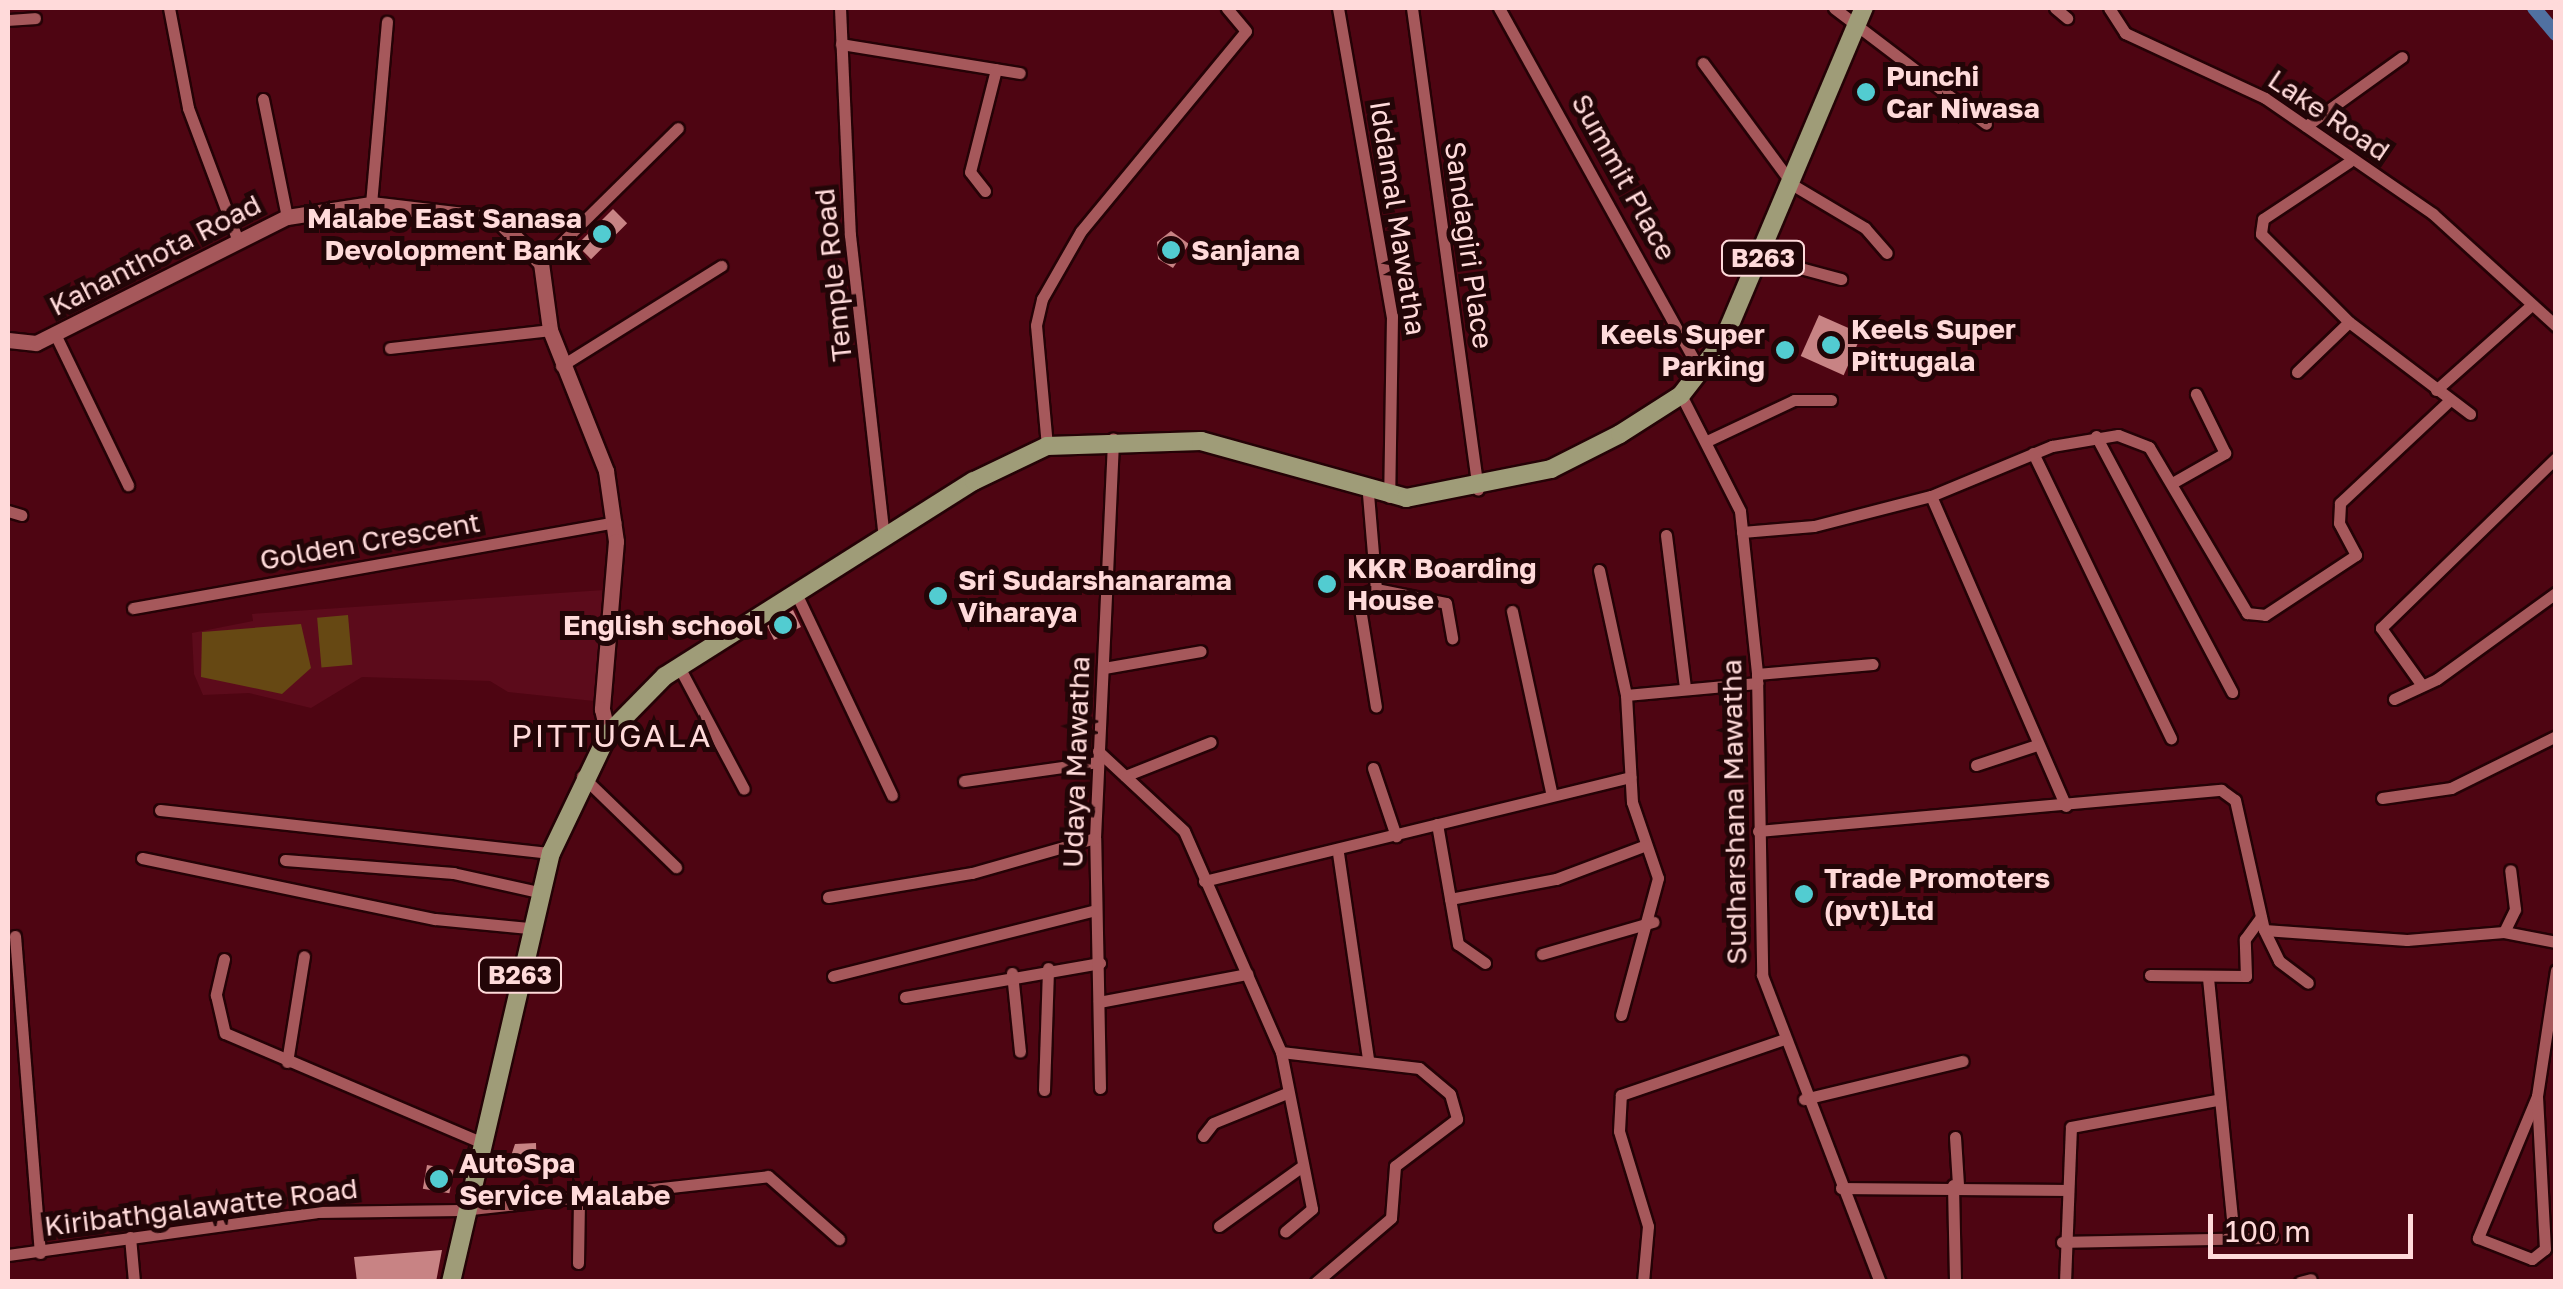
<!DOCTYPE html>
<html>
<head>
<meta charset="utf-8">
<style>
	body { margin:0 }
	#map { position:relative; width:2563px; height:1289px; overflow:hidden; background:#4e0512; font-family:"Golos Text",sans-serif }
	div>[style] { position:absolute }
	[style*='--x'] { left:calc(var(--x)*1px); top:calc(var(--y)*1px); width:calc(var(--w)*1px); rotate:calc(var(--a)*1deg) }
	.built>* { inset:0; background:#5c0b1b }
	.green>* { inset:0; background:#664813; transform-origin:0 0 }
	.canal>* { height:14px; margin:-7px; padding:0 7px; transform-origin:7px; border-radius:7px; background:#5071a1 }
	.building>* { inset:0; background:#c88384; transform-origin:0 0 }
	.roads { filter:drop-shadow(2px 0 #250206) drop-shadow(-2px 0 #250206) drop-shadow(0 2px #250206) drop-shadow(0 -2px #250206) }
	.street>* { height:11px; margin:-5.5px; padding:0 5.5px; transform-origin:5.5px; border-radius:5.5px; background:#a6585b }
	.secondary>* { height:15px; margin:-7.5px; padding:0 7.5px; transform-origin:7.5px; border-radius:7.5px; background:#a6585b }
	.primary>* { height:18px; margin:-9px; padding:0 9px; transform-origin:9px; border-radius:9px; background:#9f9c78 }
	.dots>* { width:28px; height:28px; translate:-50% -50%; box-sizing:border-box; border:5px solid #220507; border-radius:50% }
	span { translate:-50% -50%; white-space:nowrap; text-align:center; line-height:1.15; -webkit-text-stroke:10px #220507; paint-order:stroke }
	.shield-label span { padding:2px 8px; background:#220507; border:2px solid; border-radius:8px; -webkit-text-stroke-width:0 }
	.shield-label { font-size:25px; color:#ffdada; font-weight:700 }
	.poi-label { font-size:28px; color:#ffdada; font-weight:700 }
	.left { translate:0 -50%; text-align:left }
	.right { translate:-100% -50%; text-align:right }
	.street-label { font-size:28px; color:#ffdada }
	.quarter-label { font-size:32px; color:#ffdada; letter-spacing:2.5px }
	.frame { position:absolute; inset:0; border:10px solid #ffdada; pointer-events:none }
	.scale { position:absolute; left:2208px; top:1214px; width:205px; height:45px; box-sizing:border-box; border:5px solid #ffdada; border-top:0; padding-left:12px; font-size:30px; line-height:35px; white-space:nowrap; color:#ffdada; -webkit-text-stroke:8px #220507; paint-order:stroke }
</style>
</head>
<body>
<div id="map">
	<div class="built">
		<div style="clip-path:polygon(604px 590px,594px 701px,508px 692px,490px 681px,362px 677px,311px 708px,249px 693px,203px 695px,194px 674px,192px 633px,253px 621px,252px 614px)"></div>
	</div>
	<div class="green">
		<div style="left:348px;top:615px;width:50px;height:31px;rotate:85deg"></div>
		<div style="clip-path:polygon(301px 624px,311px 668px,282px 694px,201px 677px,202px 632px)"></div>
	</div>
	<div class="canal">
		<div style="--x:2534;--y:8;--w:34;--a:50"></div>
	</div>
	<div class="building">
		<div style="left:613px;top:209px;width:20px;height:51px;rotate:45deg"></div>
		<div style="clip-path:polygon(1171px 231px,1189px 244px,1173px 268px,1158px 259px,1157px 242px)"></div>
		<div style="left:1819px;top:315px;width:47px;height:45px;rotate:24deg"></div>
		<div style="clip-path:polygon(793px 610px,801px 627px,774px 640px,767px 626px)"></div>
		<div style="clip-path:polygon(536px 1143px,537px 1176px,506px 1171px,515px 1144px)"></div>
		<div style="left:427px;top:1165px;width:27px;height:24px;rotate:10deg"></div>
		<div style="clip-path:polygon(442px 1250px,436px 1282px,357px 1282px,354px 1257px)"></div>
	</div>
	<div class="roads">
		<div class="street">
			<div style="--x:169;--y:8;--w:102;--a:79.2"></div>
			<div style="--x:188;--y:108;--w:137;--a:69.4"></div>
			<div style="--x:840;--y:8;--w:227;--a:87.5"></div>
			<div style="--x:850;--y:235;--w:303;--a:83.6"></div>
			<div style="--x:1338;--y:8;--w:313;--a:80.1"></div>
			<div style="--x:1392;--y:316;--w:181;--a:90.9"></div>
			<div style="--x:1412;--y:8;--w:486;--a:82.2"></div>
			<div style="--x:1499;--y:8;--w:416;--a:61"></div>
			<div style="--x:1834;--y:8;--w:191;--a:37.3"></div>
			<div style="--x:2055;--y:8;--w:16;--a:40"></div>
			<div style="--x:2109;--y:8;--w:30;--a:57"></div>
			<div style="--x:2125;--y:33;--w:154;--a:24.9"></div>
			<div style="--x:2265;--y:98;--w:204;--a:34.6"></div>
			<div style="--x:2433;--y:214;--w:166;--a:42.3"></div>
			<div style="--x:8;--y:20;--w:27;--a:-4"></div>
			<div style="--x:841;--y:44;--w:181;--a:9.2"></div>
			<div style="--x:1703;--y:63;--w:152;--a:53.6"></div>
			<div style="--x:1793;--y:185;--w:84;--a:30.8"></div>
			<div style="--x:1865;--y:228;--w:33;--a:49"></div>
			<div style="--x:263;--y:99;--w:120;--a:78.5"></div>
			<div style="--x:2306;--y:126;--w:118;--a:-35.7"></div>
			<div style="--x:2349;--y:162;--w:103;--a:146.5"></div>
			<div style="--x:2263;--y:219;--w:15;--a:98"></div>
			<div style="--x:2261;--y:234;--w:124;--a:45"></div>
			<div style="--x:2349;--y:322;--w:152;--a:37.2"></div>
			<div style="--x:985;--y:191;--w:24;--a:-128"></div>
			<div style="--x:970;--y:172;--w:106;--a:-75.8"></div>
			<div style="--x:371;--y:204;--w:183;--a:-85"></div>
			<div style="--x:1763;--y:258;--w:81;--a:15.1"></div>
			<div style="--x:541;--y:263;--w:192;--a:-44.6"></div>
			<div style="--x:55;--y:334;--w:168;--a:64.2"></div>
			<div style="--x:390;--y:348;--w:161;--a:-6.4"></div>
			<div style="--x:561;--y:366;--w:189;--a:-32"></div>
			<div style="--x:2297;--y:372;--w:72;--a:-43.9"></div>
			<div style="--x:2436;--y:390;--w:125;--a:-41.7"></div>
			<div style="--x:1681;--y:395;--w:130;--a:63"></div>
			<div style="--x:1740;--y:511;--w:164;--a:84"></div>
			<div style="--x:1757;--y:674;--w:301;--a:89"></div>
			<div style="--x:1762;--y:975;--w:329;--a:69"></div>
			<div style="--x:2096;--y:436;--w:290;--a:62"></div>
			<div style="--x:1707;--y:441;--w:96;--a:-25.2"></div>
			<div style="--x:1794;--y:400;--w:37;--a:0"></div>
			<div style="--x:1047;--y:446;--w:121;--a:-95.2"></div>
			<div style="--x:1036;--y:325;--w:27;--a:-77"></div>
			<div style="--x:1042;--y:299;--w:78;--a:-60.2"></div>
			<div style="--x:1081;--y:231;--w:259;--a:-50.5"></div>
			<div style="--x:1246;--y:31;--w:30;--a:-130"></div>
			<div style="--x:2033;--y:453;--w:317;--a:64.2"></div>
			<div style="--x:2174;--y:482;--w:59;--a:-29.6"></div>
			<div style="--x:2225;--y:453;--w:66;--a:-116.2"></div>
			<div style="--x:1368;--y:494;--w:95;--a:85.2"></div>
			<div style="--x:1376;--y:589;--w:19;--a:159"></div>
			<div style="--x:1358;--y:596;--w:112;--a:80.8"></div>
			<div style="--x:1931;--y:496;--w:338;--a:66.5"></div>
			<div style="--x:8;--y:511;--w:14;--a:17"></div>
			<div style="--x:1742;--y:532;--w:72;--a:-4.8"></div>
			<div style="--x:1814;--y:526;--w:121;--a:-14.4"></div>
			<div style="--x:1931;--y:496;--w:131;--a:-22.5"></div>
			<div style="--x:2052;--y:446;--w:67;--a:-9.5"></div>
			<div style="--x:2118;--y:435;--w:33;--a:21"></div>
			<div style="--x:2149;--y:447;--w:193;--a:59.4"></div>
			<div style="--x:2247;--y:613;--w:18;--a:6"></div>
			<div style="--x:2265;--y:615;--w:109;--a:-33.4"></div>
			<div style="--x:2356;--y:555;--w:36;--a:-118"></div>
			<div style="--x:2339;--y:523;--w:20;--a:-87"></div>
			<div style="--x:2340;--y:503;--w:151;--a:-43.1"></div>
			<div style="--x:1666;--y:535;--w:153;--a:82.9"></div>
			<div style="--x:1599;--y:570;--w:128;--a:77.8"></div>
			<div style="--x:1626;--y:695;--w:107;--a:86.8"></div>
			<div style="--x:1632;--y:802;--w:80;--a:71.1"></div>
			<div style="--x:1658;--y:878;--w:142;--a:105.1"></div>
			<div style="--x:1376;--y:589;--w:71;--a:11.3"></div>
			<div style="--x:1446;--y:603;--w:36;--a:80"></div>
			<div style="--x:795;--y:591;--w:226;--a:64.6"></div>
			<div style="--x:133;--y:608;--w:490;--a:-10.1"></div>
			<div style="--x:1512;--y:611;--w:184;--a:77.8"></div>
			<div style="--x:678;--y:665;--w:140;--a:62"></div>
			<div style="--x:1104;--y:668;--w:98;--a:-9.9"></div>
			<div style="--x:1757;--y:674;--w:116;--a:-4.9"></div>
			<div style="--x:2421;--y:684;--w:69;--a:-125.5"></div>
			<div style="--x:2381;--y:628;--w:244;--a:-44.2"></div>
			<div style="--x:1626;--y:695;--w:132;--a:-5.2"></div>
			<div style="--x:2394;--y:699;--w:47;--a:-24.9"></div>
			<div style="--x:2437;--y:679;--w:147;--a:-35.9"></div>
			<div style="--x:1098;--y:751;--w:117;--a:42.9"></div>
			<div style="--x:1184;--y:831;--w:241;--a:66.3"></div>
			<div style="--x:1281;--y:1052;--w:160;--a:78.8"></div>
			<div style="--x:1312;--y:1209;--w:35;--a:140"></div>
			<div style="--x:1976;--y:765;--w:64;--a:-18.2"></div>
			<div style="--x:1373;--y:768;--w:72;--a:71.3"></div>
			<div style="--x:582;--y:776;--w:131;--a:44.1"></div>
			<div style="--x:1125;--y:776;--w:92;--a:-21.6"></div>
			<div style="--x:964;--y:781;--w:135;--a:-8.1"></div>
			<div style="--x:2382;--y:798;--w:70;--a:-8.2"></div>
			<div style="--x:2451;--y:788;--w:117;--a:-26.3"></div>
			<div style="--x:160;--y:810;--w:393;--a:6.3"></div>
			<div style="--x:1437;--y:824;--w:122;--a:80.1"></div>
			<div style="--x:1458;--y:944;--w:33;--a:35"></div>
			<div style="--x:1758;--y:831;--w:465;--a:-5.1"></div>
			<div style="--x:2221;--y:790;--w:17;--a:36"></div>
			<div style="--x:2235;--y:800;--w:133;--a:77.4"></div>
			<div style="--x:2264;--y:930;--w:34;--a:64"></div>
			<div style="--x:2279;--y:961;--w:36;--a:37"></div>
			<div style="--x:1338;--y:853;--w:208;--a:81.7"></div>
			<div style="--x:142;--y:858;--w:299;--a:11.8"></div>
			<div style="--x:435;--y:919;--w:94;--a:5.5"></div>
			<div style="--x:285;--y:860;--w:169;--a:4.4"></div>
			<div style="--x:453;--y:873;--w:88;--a:12.5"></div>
			<div style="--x:1204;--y:881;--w:439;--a:-13.7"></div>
			<div style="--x:828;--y:897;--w:146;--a:-9.5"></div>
			<div style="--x:972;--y:873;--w:128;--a:-15.9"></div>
			<div style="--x:1450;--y:899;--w:108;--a:-10.7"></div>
			<div style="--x:1556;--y:879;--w:96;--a:-20.7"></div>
			<div style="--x:2264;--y:930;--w:143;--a:4"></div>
			<div style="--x:2407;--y:940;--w:97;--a:-4.7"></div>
			<div style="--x:2504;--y:932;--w:53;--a:10.9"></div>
			<div style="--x:2504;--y:932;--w:25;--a:-64"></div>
			<div style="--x:2515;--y:909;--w:39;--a:-97"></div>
			<div style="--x:15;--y:936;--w:318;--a:85.5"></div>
			<div style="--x:1542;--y:954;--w:116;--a:-16.1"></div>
			<div style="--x:224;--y:959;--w:37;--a:103"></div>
			<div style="--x:216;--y:995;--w:39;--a:77"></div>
			<div style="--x:225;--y:1033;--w:277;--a:23.1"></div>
			<div style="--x:1012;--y:973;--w:79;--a:84.2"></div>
			<div style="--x:2150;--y:975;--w:96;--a:0.6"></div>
			<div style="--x:2246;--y:976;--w:37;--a:-92"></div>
			<div style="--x:2245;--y:939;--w:27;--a:-54"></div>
			<div style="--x:833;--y:976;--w:271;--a:-14.1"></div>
			<div style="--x:2208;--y:978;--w:242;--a:84.3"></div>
			<div style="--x:905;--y:997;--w:198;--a:-9.9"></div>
			<div style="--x:1099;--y:1002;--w:151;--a:-10.7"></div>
			<div style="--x:1281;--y:1052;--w:139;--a:6.6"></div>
			<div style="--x:1419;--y:1068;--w:40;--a:40"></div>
			<div style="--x:1450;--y:1094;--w:26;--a:74"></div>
			<div style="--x:1457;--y:1119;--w:78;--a:142.8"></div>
			<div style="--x:1395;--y:1166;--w:52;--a:94.4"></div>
			<div style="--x:1391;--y:1218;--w:99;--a:139.5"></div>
			<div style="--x:287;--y:1062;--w:107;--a:-80.9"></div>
			<div style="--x:1100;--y:1088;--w:250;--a:-91.1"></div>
			<div style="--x:1095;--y:838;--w:400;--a:-87.4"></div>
			<div style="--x:1044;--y:1090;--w:122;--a:-88.1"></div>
			<div style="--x:2537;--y:1096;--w:154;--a:112.6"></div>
			<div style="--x:2478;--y:1238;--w:58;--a:21.3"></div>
			<div style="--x:2532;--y:1259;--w:16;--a:-38"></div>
			<div style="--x:2545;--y:1249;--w:153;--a:-93"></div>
			<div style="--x:2537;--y:1096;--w:127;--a:-81.4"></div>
			<div style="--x:1804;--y:1099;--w:163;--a:-13.5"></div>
			<div style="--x:1203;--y:1136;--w:16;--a:-52"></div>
			<div style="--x:1213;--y:1123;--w:80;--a:-22.1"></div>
			<div style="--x:1955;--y:1137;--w:48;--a:86.4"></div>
			<div style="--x:1953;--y:1185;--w:97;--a:88.8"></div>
			<div style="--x:1841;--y:1188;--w:224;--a:0.5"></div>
			<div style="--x:1219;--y:1226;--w:101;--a:-35.7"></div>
			<div style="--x:130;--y:1237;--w:45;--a:84.9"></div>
			<div style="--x:2062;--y:1242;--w:211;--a:-1.1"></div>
			<div style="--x:8;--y:1255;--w:311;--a:-7.9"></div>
			<div style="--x:316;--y:1212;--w:146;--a:-0.8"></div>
			<div style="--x:462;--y:1210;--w:308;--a:-6.3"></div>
			<div style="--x:768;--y:1176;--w:95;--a:41.6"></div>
			<div style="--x:578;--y:1263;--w:66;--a:-89.1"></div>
			<div style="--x:1643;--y:1282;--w:56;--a:-84.9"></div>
			<div style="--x:1648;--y:1226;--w:99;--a:-107"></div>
			<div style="--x:1619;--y:1131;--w:36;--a:-87"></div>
			<div style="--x:1621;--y:1095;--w:170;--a:-18.9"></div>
			<div style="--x:2065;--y:1282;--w:155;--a:-87.8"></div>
			<div style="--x:2071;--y:1127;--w:148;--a:-10.5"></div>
			<div style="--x:2300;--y:1282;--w:11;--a:-15"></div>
		</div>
		<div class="secondary">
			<div style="--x:8;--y:340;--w:28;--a:6"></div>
			<div style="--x:36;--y:343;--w:281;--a:-26.7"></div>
			<div style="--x:287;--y:217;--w:85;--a:-8.8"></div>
			<div style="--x:371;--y:204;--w:127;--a:6.8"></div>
			<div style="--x:497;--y:219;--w:62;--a:45"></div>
			<div style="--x:541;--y:263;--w:68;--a:82.3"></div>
			<div style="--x:550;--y:330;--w:152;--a:68.3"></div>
			<div style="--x:606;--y:471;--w:71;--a:81.9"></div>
			<div style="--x:616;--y:541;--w:169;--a:94.8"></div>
			<div style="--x:602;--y:709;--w:26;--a:77"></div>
		</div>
		<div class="primary">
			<div style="--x:451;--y:1282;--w:441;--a:-76.9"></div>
			<div style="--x:551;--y:853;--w:132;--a:-64.4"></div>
			<div style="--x:608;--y:734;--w:81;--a:-45.5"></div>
			<div style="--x:665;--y:676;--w:365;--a:-32.3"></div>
			<div style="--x:974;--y:481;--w:81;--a:-25.6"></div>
			<div style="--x:1047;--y:446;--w:154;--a:-1.9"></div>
			<div style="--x:1201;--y:441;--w:213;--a:15.5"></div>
			<div style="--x:1406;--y:498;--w:148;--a:-11.3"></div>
			<div style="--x:1551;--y:469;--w:77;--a:-26.9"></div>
			<div style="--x:1620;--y:434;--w:72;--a:-32.6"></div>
			<div style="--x:1681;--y:395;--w:68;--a:-52.1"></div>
			<div style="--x:1723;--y:341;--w:362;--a:-67.1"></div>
		</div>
	</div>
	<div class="dots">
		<div style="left:1866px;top:92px;background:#52ccd1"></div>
		<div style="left:602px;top:234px;background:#52ccd1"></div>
		<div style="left:1171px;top:250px;background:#52ccd1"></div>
		<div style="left:1831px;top:345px;background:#52ccd1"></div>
		<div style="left:1785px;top:350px;background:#52ccd1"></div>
		<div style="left:1327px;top:584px;background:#52ccd1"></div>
		<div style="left:938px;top:596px;background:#52ccd1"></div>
		<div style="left:783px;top:625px;background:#52ccd1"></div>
		<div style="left:1804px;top:894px;background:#52ccd1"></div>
		<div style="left:439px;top:1179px;background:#52ccd1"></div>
	</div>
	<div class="shield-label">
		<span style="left:1763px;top:258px">B263</span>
		<span style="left:520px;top:975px">B263</span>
	</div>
	<div class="poi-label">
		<span class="left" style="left:1886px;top:92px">Punchi<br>Car Niwasa</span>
		<span class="right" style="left:582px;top:234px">Malabe East Sanasa<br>Devolopment Bank</span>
		<span class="left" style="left:1191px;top:250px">Sanjana</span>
		<span class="left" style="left:1851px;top:345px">Keels Super<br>Pittugala</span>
		<span class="right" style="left:1765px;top:350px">Keels Super<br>Parking</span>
		<span class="left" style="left:1347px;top:584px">KKR Boarding<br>House</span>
		<span class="left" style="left:958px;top:596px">Sri Sudarshanarama<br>Viharaya</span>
		<span class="right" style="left:763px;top:625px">English school</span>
		<span class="left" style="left:1824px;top:894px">Trade Promoters<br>(pvt)Ltd</span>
		<span class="left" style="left:459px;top:1179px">AutoSpa<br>Service Malabe</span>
	</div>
	<div class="street-label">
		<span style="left:2329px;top:115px;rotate:34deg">Lake Road</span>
		<span style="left:1624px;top:177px;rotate:61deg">Summit Place</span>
		<span style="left:1398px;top:218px;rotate:81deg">Iddamal Mawatha</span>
		<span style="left:1469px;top:245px;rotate:82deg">Sandagiri Place</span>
		<span style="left:155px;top:255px;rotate:-27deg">Kahanthota Road</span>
		<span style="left:833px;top:275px;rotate:-96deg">Temple Road</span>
		<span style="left:370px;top:541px;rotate:-10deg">Golden Crescent</span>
		<span style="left:1076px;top:762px;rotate:-88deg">Udaya Mawatha</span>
		<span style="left:1734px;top:812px;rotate:-91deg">Sudharshana Mawatha</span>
		<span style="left:201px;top:1207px;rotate:-7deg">Kiribathgalawatte Road</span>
	</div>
	<div class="quarter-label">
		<span style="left:612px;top:735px">PITTUGALA</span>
	</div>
	<div class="frame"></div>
	<div class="scale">100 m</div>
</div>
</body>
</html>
